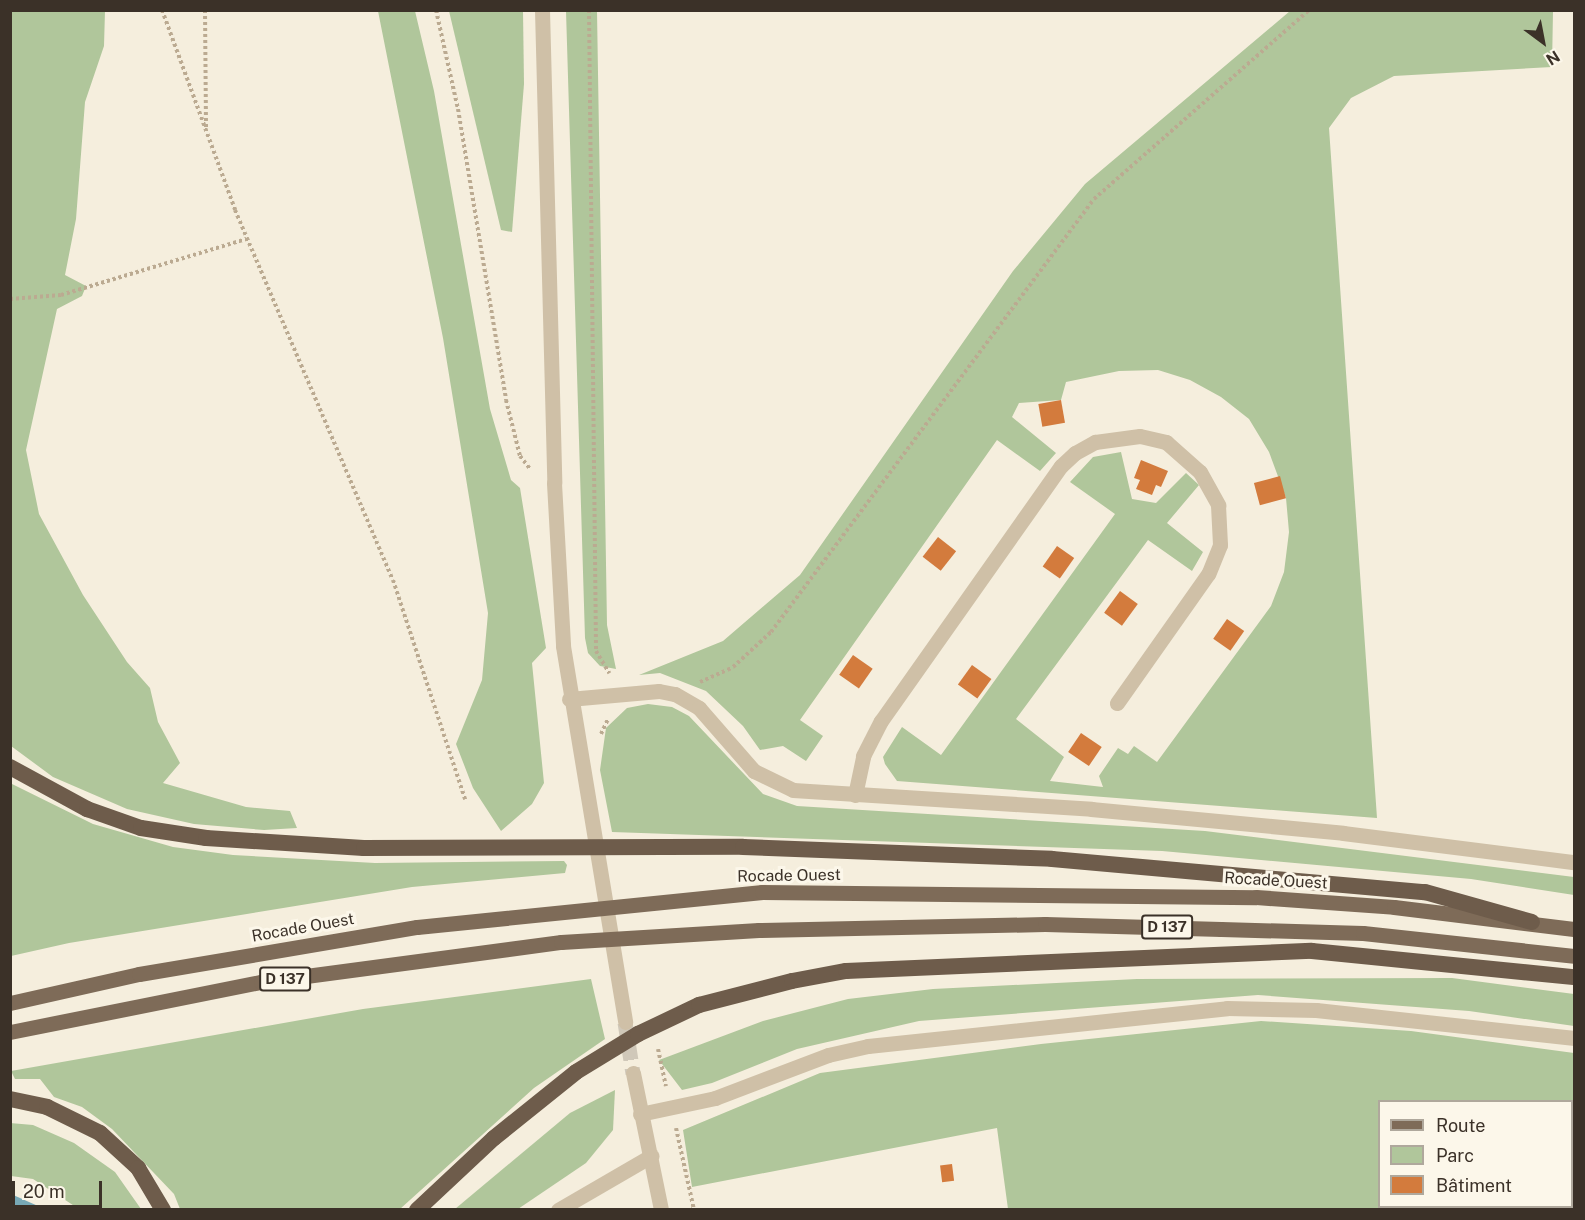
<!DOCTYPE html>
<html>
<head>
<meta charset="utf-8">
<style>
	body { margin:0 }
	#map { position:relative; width:1585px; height:1220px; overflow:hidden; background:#f5eedd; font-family:"Public Sans",sans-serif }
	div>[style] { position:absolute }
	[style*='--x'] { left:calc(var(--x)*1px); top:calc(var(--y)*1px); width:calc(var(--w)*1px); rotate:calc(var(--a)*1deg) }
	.green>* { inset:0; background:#b0c69b }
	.water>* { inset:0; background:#78a9b6 }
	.building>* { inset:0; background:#d37b3d; transform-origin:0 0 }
	.tertiary-tunnel>* { height:15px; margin-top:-7.5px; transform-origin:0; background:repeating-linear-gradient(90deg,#d0c8b9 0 15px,transparent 0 23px) }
	.path>* { height:4px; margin-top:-2px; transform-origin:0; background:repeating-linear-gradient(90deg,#bbaa91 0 3px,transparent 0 6px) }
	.service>* { height:15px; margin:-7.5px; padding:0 7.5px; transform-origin:7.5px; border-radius:7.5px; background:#cfc0a7 }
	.minor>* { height:15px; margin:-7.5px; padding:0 7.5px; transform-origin:7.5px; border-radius:7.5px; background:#cfc0a7 }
	.tertiary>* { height:15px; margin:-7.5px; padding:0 7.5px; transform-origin:7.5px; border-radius:7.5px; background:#cfc0a7 }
	.primary>* { height:15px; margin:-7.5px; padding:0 7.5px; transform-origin:7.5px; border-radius:7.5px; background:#7e6b58 }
	.trunk>* { height:16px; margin:-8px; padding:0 8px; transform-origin:8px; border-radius:8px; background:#6e5c4b }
	span { translate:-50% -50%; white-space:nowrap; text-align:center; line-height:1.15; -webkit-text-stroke:6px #fcf7ea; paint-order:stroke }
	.shield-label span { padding:2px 4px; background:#fcf7ea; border:2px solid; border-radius:4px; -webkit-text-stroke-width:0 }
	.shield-label { font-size:15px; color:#3b3128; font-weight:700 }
	.street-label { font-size:16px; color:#3b3128 }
	.frame { position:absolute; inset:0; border:12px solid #3b3128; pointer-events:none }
	.legend { position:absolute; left:1378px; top:1100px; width:195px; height:108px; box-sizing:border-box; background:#fcf7ea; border:2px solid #afa89c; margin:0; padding:8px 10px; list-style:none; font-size:18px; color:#3b3128 }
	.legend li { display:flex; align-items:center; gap:12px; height:30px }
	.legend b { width:30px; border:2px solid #afa89c }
	.north { position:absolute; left:1513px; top:12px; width:60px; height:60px; -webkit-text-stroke:4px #fcf7ea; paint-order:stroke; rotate:148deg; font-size:16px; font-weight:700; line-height:24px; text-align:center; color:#3b3128 }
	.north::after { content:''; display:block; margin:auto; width:21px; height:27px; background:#3b3128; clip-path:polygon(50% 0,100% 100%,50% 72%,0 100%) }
	.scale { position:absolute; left:12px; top:1181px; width:90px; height:27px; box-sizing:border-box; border:3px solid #3b3128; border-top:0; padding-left:8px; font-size:18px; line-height:21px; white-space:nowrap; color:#3b3128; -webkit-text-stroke:4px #fcf7ea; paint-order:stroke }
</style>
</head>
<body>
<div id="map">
	<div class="green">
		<div style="clip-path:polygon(11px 10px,105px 11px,104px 46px,85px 102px,76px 219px,65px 275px,86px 286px,82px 296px,57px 309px,26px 450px,39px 514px,83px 595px,127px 662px,150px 688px,158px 722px,180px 763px,163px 783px,246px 807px,290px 811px,297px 828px,264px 830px,194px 824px,127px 809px,53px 777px,11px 746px)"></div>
		<div style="clip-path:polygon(378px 11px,415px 11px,434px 91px,490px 409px,511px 480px,520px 488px,546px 648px,532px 663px,544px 783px,532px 804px,501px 831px,473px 788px,456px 744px,482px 680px,488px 613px,443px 338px)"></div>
		<div style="clip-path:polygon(449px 11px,523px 11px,524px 84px,512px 232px,501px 230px)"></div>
		<div style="clip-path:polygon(566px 11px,597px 11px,607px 625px,616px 669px,600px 666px,588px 653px,585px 638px)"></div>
		<div style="clip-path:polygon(1290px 11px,1553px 11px,1552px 67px,1394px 76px,1351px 98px,1329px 128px,1377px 818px,897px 781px,885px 764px,883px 757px,902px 727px,941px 755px,1115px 514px,1070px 482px,1093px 457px,1121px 452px,1132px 499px,1156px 503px,1186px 473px,1199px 485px,1167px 523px,1203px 552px,1192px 571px,1148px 540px,1016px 719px,1064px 757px,1050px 781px,1103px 787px,1099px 776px,1118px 748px,1128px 754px,1134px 746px,1157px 762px,1271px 606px,1284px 572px,1289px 532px,1286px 498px,1269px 452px,1249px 419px,1221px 397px,1190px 380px,1158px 370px,1119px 371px,1066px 382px,1061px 400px,1019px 403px,1012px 417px,1056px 453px,1040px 471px,997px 440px,800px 720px,823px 736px,806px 761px,783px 746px,760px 750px,743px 726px,706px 691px,660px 673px,639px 675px,723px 641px,800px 575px,1013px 271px,1085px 184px)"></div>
		<div style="clip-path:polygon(648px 704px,672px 707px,689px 716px,763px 794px,797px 806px,1205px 831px,1574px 877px,1574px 895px,1471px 879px,1162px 851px,612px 832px,600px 770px,606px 728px,627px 708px)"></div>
		<div style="clip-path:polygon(10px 783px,93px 824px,173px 847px,233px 855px,375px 863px,564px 861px,567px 865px,565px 873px,412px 887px,69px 943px,11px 956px)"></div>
		<div style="clip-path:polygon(1452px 978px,1574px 994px,1574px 1026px,1469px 1011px,1258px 995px,919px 1021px,797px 1049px,712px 1083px,682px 1090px,659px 1060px,763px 1021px,848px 999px,933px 989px,1137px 979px)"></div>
		<div style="clip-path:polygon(591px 979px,605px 1039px,534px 1088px,400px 1209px,180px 1209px,174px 1194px,112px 1129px,82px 1107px,54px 1097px,40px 1079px,15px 1079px,11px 1071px,363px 1009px)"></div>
		<div style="clip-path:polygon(evenodd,1261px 1021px,1411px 1031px,1574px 1053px,1574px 1209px,1008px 1209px,997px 1128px,692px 1187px,683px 1130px,820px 1073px,1041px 1044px,1261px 1021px,1380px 1102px,1572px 1102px,1572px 1206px,1380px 1206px,1380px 1102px)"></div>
		<div style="clip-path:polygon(615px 1090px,613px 1130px,586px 1163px,518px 1209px,455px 1209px,570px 1113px)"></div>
		<div style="clip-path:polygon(10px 1123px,33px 1125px,74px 1143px,115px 1172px,141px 1209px,79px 1209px,33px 1179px,11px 1176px)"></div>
	</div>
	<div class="water">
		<div style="clip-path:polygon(11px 1194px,38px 1206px,43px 1209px,11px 1209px)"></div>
	</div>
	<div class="building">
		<div style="left:1061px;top:400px;width:23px;height:23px;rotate:80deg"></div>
		<div style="clip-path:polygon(1141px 460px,1168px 471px,1161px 487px,1156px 485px,1152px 495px,1136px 489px,1140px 480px,1134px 478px)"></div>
		<div style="left:1280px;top:476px;width:23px;height:27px;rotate:75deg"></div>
		<div style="left:938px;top:537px;width:23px;height:25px;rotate:38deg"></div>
		<div style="left:1057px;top:546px;width:21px;height:25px;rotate:35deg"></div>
		<div style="left:1120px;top:591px;width:22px;height:27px;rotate:36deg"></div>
		<div style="left:1227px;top:619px;width:21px;height:24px;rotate:35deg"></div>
		<div style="left:853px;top:655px;width:24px;height:24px;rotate:35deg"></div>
		<div style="left:972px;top:665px;width:24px;height:24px;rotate:36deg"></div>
		<div style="left:1081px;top:733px;width:25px;height:23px;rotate:34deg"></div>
		<div style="left:952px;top:1164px;width:17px;height:12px;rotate:83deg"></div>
	</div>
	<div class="tertiary-tunnel">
		<div style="--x:625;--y:1022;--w:52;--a:81.1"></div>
	</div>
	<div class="path">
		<div style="--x:162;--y:10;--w:213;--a:69.9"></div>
		<div style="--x:235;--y:210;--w:402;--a:66.9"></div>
		<div style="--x:393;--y:580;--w:231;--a:71.8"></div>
		<div style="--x:205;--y:10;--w:118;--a:89.5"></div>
		<div style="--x:436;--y:10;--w:101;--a:77.5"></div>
		<div style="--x:458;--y:109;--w:295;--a:80.6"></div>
		<div style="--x:506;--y:400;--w:58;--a:76"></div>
		<div style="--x:520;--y:456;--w:16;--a:52"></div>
		<div style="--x:589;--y:10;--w:641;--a:89.37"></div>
		<div style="--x:596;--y:651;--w:26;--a:59"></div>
		<div style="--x:10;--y:299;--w:51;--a:-4.5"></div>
		<div style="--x:61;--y:295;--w:194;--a:-16.8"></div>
		<div style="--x:700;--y:682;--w:36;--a:-24"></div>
		<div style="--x:733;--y:667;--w:52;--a:-42.6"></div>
		<div style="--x:771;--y:632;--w:540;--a:-53.28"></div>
		<div style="--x:1094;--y:199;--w:286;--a:-41.3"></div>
		<div style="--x:601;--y:734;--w:17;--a:-65"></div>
		<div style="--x:658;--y:1049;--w:38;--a:78"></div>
		<div style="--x:676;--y:1128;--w:84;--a:77.6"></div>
	</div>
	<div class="service">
		<div style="--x:855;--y:795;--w:40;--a:-78"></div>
		<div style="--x:863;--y:756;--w:39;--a:-63"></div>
		<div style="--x:881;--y:721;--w:312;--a:-54.8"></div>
		<div style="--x:1061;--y:466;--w:19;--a:-43"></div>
		<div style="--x:1075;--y:453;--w:23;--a:-29"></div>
		<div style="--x:1095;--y:442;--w:45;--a:-7.6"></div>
		<div style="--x:1140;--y:436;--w:27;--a:13"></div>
		<div style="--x:1166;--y:442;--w:45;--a:41.4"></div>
		<div style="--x:1200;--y:472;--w:38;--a:61"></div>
		<div style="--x:1218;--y:505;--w:40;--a:87.1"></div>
		<div style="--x:1220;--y:545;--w:31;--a:112"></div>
		<div style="--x:1208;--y:574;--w:158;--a:125.2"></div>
	</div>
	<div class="minor">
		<div style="--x:569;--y:699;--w:90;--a:-5.1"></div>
		<div style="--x:659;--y:691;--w:16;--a:11"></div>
		<div style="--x:675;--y:694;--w:28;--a:30"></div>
		<div style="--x:699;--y:708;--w:84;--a:48.9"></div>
		<div style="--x:754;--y:771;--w:43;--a:26"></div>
		<div style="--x:793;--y:790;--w:299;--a:3.6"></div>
		<div style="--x:1091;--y:809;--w:253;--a:5.4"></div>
		<div style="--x:1343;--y:833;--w:233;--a:7.2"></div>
		<div style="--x:640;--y:1114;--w:77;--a:-12"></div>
		<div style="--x:715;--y:1098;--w:121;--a:-20.8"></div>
		<div style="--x:828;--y:1055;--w:41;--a:-12.7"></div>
		<div style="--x:868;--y:1046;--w:361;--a:-6"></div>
		<div style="--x:1227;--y:1008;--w:89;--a:1.3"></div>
		<div style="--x:1316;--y:1010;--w:260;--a:6.2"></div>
		<div style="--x:558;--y:1210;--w:108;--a:-30.1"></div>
	</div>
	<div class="tertiary">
		<div style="--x:542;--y:10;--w:473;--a:88.5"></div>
		<div style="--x:554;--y:483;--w:163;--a:86.8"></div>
		<div style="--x:563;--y:646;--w:381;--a:80.6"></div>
		<div style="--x:633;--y:1073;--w:140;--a:78.4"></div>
	</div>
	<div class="primary">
		<div style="--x:10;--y:1003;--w:132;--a:-12.7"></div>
		<div style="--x:139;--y:974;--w:282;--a:-9.6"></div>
		<div style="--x:417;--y:927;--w:347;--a:-5.8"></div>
		<div style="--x:762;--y:892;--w:494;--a:0.6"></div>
		<div style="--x:1256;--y:897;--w:138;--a:4.1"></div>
		<div style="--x:1394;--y:907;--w:181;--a:7"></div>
		<div style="--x:10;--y:1032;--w:256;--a:-11.3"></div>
		<div style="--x:261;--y:982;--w:303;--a:-7.6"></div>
		<div style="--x:561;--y:942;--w:198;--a:-3.5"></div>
		<div style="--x:759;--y:930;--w:286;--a:-1.2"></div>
		<div style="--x:1045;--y:924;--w:176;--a:1.6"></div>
		<div style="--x:1221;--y:929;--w:142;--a:1.6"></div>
		<div style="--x:1363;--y:933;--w:212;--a:6.2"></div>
	</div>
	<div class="trunk">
		<div style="--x:10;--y:767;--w:88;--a:28.6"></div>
		<div style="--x:87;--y:809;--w:57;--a:19.4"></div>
		<div style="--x:141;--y:828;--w:66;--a:8.7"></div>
		<div style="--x:206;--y:838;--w:158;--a:3.6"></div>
		<div style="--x:364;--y:848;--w:379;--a:-0.2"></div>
		<div style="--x:743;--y:847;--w:309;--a:2.2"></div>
		<div style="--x:1052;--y:859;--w:374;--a:5.1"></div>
		<div style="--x:1425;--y:892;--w:111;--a:15.7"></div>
		<div style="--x:10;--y:1099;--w:38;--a:12"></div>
		<div style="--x:47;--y:1107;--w:59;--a:26.1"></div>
		<div style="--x:100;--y:1133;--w:52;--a:42.6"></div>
		<div style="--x:138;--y:1168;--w:49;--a:59.2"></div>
		<div style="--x:417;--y:1210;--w:105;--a:-43.1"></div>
		<div style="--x:494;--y:1138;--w:105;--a:-38.8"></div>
		<div style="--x:576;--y:1072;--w:73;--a:-31.5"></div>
		<div style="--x:638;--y:1034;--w:68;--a:-25.4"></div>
		<div style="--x:699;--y:1005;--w:96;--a:-14.5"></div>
		<div style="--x:792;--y:981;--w:55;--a:-10.5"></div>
		<div style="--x:846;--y:971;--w:466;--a:-2.5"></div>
		<div style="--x:1312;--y:951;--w:263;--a:5.7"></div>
	</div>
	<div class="shield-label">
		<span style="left:1167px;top:927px">D 137</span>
		<span style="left:285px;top:979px">D 137</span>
	</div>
	<div class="street-label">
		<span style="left:789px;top:876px;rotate:-1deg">Rocade Ouest</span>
		<span style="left:1276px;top:881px;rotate:3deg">Rocade Ouest</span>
		<span style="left:303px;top:928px;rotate:-10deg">Rocade Ouest</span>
	</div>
	<div class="frame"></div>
	<ul class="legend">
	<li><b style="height:8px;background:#7e6b58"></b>Route</li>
	<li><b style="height:16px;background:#b0c69b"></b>Parc</li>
	<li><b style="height:16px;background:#d37b3d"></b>Bâtiment</li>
	</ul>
	<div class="north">N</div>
	<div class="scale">20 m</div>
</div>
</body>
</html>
